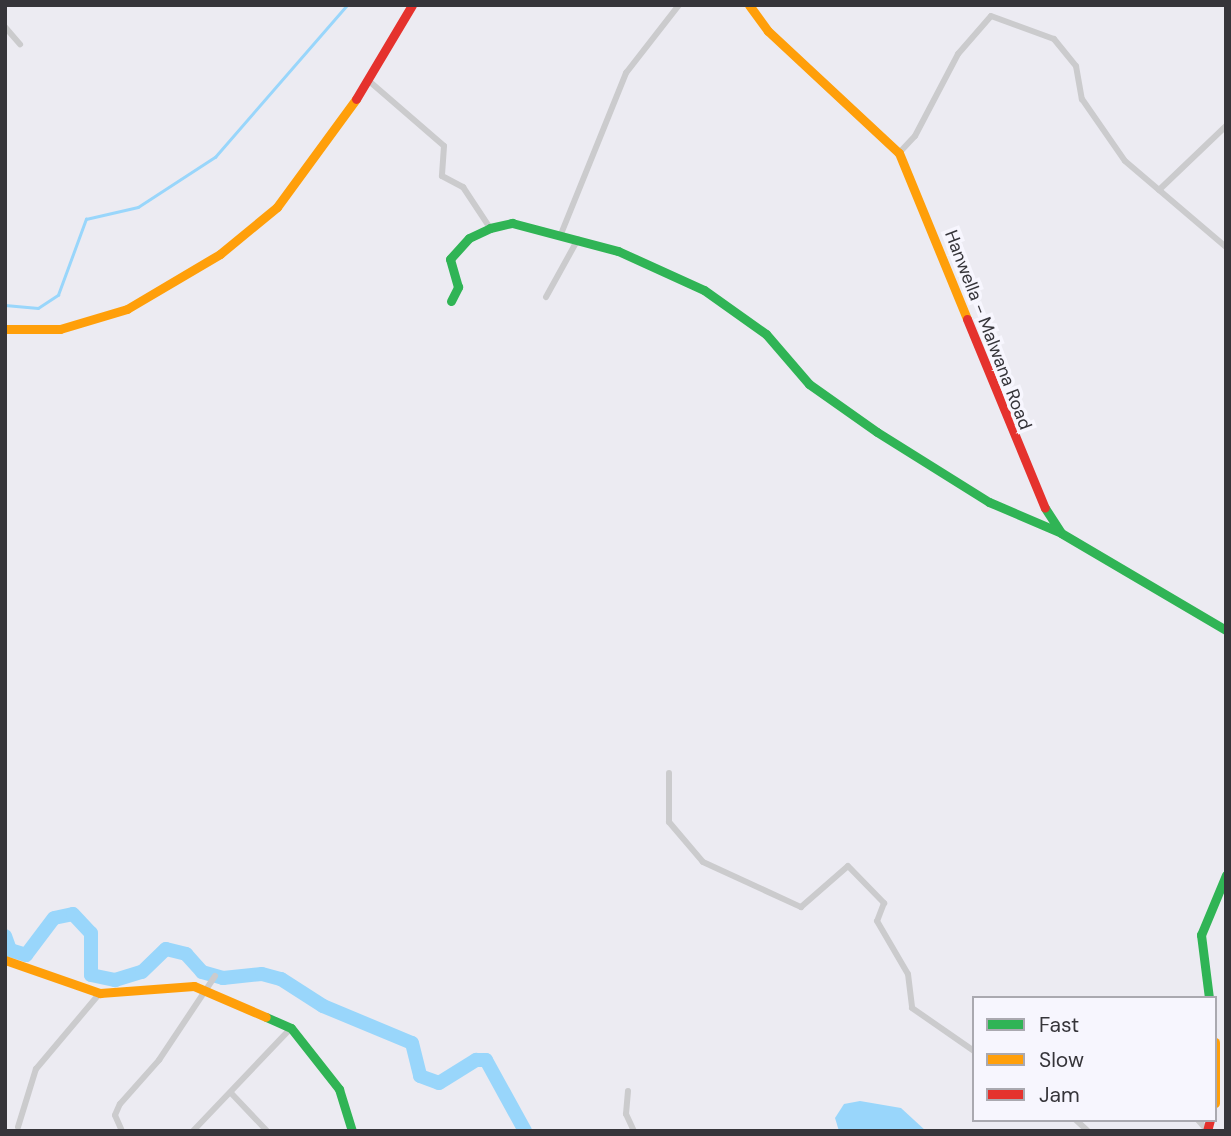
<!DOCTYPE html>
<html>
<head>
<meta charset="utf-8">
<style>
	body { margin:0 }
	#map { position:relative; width:1231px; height:1136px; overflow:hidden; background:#ecebf2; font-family:"DM Sans",sans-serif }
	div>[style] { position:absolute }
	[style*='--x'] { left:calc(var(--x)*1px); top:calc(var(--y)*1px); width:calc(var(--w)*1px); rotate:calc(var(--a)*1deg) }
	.water>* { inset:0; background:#99d6fb }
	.stream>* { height:2.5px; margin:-1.25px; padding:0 1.25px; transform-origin:1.25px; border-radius:1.25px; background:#99d6fb }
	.river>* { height:14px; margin:-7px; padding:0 7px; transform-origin:7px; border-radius:7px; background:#99d6fb }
	.street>* { height:6px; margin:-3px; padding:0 3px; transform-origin:3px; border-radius:3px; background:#cbcbcd }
	.fast>* { height:9px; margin:-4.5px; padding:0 4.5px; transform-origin:4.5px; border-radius:4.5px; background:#30b455 }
	.slow>* { height:9px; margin:-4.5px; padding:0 4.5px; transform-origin:4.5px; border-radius:4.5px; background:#ff9f0a }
	.jam>* { height:9px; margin:-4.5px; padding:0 4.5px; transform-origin:4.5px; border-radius:4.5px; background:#e5322d }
	span { translate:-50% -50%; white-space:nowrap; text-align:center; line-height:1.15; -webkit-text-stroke:7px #f7f6fe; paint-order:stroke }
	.street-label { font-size:18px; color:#36353a }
	.frame { position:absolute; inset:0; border:7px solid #36353a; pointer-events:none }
	.legend { position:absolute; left:972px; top:996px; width:245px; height:126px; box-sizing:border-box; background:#f7f6fe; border:2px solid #aaa9b0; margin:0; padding:9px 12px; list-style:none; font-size:21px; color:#36353a }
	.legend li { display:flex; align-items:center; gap:14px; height:35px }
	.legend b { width:35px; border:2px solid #aaa9b0 }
</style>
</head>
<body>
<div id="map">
	<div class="water">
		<div style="clip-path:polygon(860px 1101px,901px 1108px,926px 1131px,839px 1131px,835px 1118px,844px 1104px)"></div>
	</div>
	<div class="stream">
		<div style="--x:5;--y:305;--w:33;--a:5"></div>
		<div style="--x:38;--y:308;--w:24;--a:-33"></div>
		<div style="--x:58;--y:295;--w:81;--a:-69.8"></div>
		<div style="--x:86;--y:219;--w:53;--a:-13"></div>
		<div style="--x:138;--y:207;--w:92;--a:-33"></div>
		<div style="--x:215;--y:157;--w:201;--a:-49"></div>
	</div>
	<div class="river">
		<div style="--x:5;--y:936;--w:15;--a:70"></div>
		<div style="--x:10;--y:950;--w:17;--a:17"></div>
		<div style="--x:26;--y:955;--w:46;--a:-52.9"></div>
		<div style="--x:54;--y:918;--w:19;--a:-12"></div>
		<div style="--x:73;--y:914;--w:26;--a:47"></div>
		<div style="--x:91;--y:933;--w:42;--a:90"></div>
		<div style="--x:91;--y:975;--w:25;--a:12"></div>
		<div style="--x:115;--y:980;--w:28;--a:-17"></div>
		<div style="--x:142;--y:972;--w:33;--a:-44"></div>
		<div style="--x:166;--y:949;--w:21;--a:14"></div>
		<div style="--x:186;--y:954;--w:24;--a:48"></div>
		<div style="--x:202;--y:972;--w:22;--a:16"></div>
		<div style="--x:223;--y:978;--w:39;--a:-6"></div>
		<div style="--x:262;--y:974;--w:20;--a:15"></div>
		<div style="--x:281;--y:979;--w:50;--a:32.7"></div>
		<div style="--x:323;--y:1006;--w:96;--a:22.6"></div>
		<div style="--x:412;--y:1043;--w:34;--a:76"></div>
		<div style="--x:420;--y:1076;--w:20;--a:20"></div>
		<div style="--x:439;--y:1083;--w:44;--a:-31.9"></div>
		<div style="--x:476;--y:1060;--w:10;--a:0"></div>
		<div style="--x:486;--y:1060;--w:81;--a:61.2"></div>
	</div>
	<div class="street">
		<div style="--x:5;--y:27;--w:23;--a:49"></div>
		<div style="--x:369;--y:81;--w:99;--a:40.9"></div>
		<div style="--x:444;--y:146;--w:30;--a:94"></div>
		<div style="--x:442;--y:176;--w:24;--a:28"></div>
		<div style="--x:463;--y:187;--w:49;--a:56.6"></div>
		<div style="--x:899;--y:153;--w:23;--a:-47"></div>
		<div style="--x:915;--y:136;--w:93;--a:-62.3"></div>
		<div style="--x:958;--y:54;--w:50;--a:-49"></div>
		<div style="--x:991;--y:16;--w:67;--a:20.1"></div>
		<div style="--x:1054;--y:39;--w:35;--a:51"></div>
		<div style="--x:1076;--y:66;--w:34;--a:80"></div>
		<div style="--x:1082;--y:99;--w:75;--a:55.3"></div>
		<div style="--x:1125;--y:161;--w:133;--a:40.4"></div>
		<div style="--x:1159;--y:190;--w:93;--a:-43.7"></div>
		<div style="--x:561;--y:234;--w:174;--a:-68"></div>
		<div style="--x:626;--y:73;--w:86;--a:-52.1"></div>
		<div style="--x:546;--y:297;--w:66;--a:-61.1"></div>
		<div style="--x:669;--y:773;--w:49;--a:90"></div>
		<div style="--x:669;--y:822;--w:52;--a:49.6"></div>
		<div style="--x:703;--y:862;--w:108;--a:24.7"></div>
		<div style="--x:801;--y:907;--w:62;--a:-41.1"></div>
		<div style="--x:848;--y:866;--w:52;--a:45.8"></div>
		<div style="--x:884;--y:903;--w:19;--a:111"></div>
		<div style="--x:877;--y:921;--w:61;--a:59.7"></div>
		<div style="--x:908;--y:974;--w:34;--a:83"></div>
		<div style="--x:912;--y:1008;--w:75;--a:34.7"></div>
		<div style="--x:628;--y:1091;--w:23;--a:95"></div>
		<div style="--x:626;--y:1114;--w:19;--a:65"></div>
		<div style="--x:231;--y:1093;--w:52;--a:46.5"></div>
		<div style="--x:1076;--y:1120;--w:16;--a:43"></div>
		<div style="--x:1198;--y:1120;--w:13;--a:48"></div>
		<div style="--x:18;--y:1127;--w:61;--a:-72.8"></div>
		<div style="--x:36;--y:1069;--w:99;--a:-49.9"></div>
		<div style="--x:122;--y:1131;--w:17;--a:-114"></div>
		<div style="--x:115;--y:1115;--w:12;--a:-66"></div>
		<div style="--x:120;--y:1104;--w:59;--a:-48.4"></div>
		<div style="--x:159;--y:1060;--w:101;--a:-56.3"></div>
		<div style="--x:193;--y:1131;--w:142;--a:-46.4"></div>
	</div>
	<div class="fast">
		<div style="--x:451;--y:301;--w:16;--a:-63"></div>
		<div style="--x:458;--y:287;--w:29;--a:-106"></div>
		<div style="--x:450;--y:259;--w:28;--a:-48"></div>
		<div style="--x:469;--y:238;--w:23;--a:-25"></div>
		<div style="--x:490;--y:228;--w:23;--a:-13"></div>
		<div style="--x:512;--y:223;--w:110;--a:14.8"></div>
		<div style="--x:618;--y:251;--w:94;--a:24.4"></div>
		<div style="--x:704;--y:290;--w:76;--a:35.4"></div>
		<div style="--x:766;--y:334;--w:66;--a:49.3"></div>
		<div style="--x:809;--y:384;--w:83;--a:35.2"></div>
		<div style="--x:877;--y:432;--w:132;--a:32"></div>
		<div style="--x:989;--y:502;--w:76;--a:23.2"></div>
		<div style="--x:1045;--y:508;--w:30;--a:57"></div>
		<div style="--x:1061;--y:533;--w:191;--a:30.5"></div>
		<div style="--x:1209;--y:998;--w:64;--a:-97.2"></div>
		<div style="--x:1201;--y:935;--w:65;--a:-67.4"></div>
		<div style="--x:266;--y:1017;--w:27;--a:24"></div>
		<div style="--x:291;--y:1028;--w:78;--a:51.8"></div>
		<div style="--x:339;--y:1089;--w:44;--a:72.8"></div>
	</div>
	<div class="slow">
		<div style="--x:749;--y:5;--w:32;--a:54"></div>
		<div style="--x:768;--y:31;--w:179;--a:43"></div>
		<div style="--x:899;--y:153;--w:179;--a:67.7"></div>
		<div style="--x:5;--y:329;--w:55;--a:0"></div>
		<div style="--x:60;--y:329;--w:70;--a:-16.6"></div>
		<div style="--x:127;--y:309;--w:108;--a:-30.6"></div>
		<div style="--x:220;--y:254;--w:74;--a:-39.5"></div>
		<div style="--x:277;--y:207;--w:134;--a:-53.8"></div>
		<div style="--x:5;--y:960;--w:101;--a:19.2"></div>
		<div style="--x:100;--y:993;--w:94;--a:-4.3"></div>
		<div style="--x:194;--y:986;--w:78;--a:23.3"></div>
		<div style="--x:1215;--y:1042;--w:61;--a:90"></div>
	</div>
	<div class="jam">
		<div style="--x:356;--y:99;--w:109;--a:-59.2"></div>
		<div style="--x:967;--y:319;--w:204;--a:67.6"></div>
		<div style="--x:1207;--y:1131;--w:11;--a:-75"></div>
	</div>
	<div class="street-label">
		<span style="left:988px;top:330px;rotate:69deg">Hanwella - Malwana Road</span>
	</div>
	<div class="frame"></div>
	<ul class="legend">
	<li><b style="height:9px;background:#30b455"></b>Fast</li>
	<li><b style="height:9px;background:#ff9f0a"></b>Slow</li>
	<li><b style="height:9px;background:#e5322d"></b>Jam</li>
	</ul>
</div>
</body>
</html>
